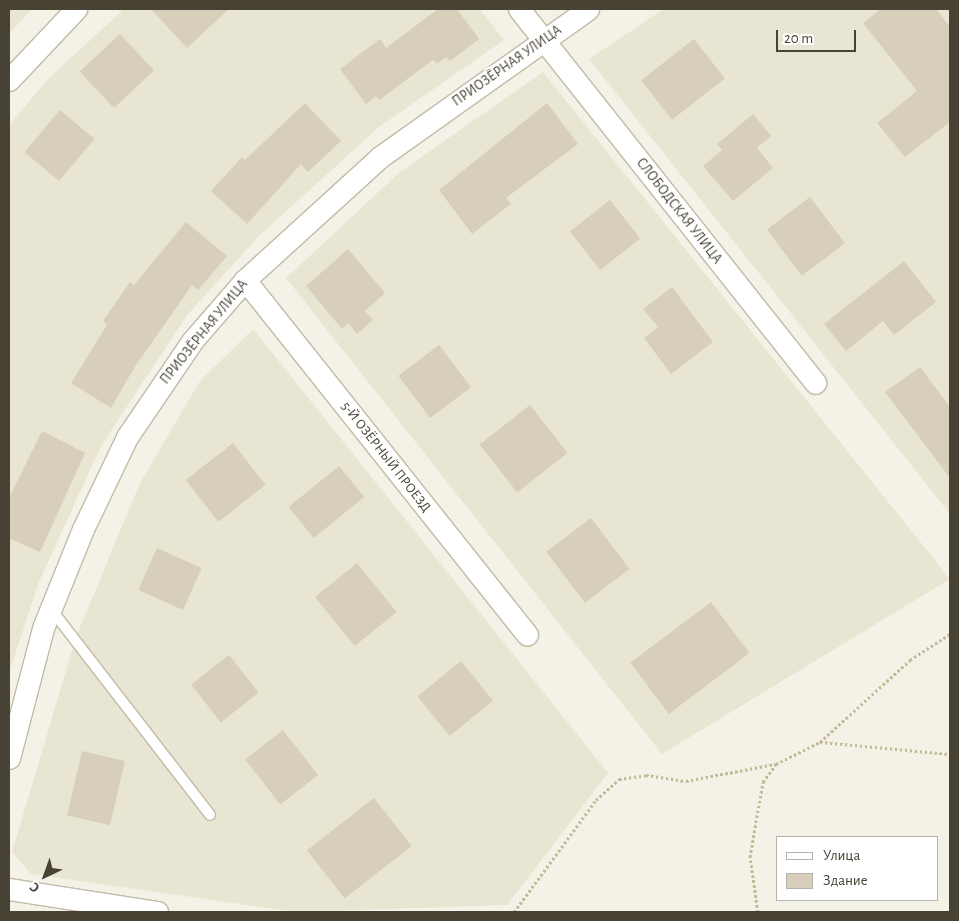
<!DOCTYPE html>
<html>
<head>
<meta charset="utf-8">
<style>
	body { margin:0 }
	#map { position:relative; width:959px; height:921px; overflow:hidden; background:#f4f2e6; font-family:"Alegreya Sans",sans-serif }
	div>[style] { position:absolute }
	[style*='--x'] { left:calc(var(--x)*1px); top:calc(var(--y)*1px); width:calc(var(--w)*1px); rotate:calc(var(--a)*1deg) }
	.residential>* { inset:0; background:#e9e5d3 }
	.building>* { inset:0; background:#d7cfba; transform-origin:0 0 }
	.path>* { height:3px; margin-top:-1.5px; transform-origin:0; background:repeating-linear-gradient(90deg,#c4b997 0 2.5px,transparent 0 5px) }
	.roads { filter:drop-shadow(1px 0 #c1bba7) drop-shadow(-1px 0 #c1bba7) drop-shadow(0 1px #c1bba7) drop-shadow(0 -1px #c1bba7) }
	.service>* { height:10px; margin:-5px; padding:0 5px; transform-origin:5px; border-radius:5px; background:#fff }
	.minor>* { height:21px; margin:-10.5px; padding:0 10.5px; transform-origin:10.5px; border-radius:10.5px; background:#fff }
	span { translate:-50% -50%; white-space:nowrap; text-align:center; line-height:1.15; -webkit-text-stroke:4.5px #fff; paint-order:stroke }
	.street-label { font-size:14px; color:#484234 }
	.frame { position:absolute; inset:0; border:10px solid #484234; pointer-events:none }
	.legend { position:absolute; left:776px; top:836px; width:162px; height:65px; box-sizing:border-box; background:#fff; border:1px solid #b6b3ae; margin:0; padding:6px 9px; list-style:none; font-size:15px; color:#484234 }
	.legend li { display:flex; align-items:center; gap:10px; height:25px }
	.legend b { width:25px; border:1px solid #b6b3ae }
	.north { position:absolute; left:20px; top:851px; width:50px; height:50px; -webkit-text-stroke:4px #fff; paint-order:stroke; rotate:222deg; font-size:14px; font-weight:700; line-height:20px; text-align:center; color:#484234 }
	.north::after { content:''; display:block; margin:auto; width:18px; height:22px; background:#484234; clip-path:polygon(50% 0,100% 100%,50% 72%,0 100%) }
	.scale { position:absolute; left:776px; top:30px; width:80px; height:22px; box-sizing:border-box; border:2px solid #484234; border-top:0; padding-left:6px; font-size:15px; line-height:18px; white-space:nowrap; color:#484234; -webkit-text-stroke:4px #fff; paint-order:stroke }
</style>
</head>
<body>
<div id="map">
	<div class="residential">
		<div style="clip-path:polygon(9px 9px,32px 9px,9px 34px)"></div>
		<div style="clip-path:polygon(124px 9px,480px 9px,504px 40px,379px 127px,260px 235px,188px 314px,101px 446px,39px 582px,9px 673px,9px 125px,50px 77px)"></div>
		<div style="clip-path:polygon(664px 9px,950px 9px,950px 514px,589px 59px)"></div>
		<div style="clip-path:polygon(543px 72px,950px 579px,662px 754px,286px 278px,400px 172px)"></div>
		<div style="clip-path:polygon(253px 329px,608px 773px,507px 905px,296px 912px,31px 874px,12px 852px,76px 637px,140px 483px,200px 381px)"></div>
	</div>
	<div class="building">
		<div style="clip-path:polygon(151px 9px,229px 9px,187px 48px)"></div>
		<div style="clip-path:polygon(438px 9px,457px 9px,479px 39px,450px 61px,446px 57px,437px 64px,433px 60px,379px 100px,376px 96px,366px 104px,340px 69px,380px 39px,386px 48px)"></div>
		<div style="clip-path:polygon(881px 9px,936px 9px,950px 27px,950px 122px,905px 157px,877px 123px,917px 91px,863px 23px)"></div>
		<div style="left:120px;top:34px;width:50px;height:55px;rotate:47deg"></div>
		<div style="left:694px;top:39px;width:50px;height:67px;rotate:52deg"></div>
		<div style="clip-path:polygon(305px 103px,341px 141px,308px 172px,301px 164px,247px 224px,211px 191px,242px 157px,245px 160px)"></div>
		<div style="clip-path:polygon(547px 103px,578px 144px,506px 198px,511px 204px,472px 234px,439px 190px)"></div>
		<div style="left:60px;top:110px;width:45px;height:55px;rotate:40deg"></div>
		<div style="clip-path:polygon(753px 114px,771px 136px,757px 148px,773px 168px,733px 201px,703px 166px,722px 150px,717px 144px)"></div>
		<div style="left:810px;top:197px;width:58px;height:54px;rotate:53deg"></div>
		<div style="left:610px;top:200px;width:49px;height:51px;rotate:52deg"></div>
		<div style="clip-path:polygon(186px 222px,227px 256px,198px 290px,192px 285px,134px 368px,111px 408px,71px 383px,107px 325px,103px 321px,130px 282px,134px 285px)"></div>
		<div style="clip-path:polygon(348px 249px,385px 293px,365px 311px,373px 320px,357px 334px,348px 323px,342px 329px,306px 286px)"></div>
		<div style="clip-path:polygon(904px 261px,936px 302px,894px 335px,883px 321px,846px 351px,824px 324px)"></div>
		<div style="clip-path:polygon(672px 287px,713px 342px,671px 374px,644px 338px,658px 327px,643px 309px)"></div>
		<div style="left:439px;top:345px;width:53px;height:51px;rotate:53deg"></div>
		<div style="clip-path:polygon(920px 367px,950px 407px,950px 478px,885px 392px)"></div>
		<div style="left:530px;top:405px;width:61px;height:64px;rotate:52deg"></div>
		<div style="clip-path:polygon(42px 431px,85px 453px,40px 552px,9px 538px,9px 498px)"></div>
		<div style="left:233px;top:443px;width:53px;height:60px;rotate:52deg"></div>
		<div style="left:339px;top:466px;width:40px;height:65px;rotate:51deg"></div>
		<div style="left:591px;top:518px;width:64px;height:56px;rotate:53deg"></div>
		<div style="left:157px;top:548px;width:49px;height:46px;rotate:24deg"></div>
		<div style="left:357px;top:563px;width:63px;height:54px;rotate:51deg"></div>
		<div style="left:711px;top:602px;width:64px;height:101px;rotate:53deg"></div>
		<div style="left:229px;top:655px;width:48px;height:48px;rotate:52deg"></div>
		<div style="left:461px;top:661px;width:51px;height:56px;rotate:51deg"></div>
		<div style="left:283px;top:730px;width:57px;height:48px;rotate:52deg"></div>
		<div style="left:82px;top:751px;width:44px;height:66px;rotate:13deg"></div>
		<div style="left:374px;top:798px;width:61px;height:85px;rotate:52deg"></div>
	</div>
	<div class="path">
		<div style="--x:820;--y:742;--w:122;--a:-42.3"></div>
		<div style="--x:910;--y:660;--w:48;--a:-33"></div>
		<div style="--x:514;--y:912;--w:139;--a:-53.8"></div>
		<div style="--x:596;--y:800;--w:31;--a:-42"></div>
		<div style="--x:619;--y:779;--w:27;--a:-8"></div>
		<div style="--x:646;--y:775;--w:40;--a:8.5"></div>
		<div style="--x:686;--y:781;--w:91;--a:-10.8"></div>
		<div style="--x:758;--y:912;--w:56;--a:-98.3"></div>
		<div style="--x:750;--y:857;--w:76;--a:-80.2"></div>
		<div style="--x:763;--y:782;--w:22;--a:-54"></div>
		<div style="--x:776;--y:764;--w:49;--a:-26.6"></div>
		<div style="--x:820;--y:742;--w:131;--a:5.3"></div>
	</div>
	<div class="roads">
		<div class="service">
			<div style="--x:51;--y:609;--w:260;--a:52.3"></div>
		</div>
		<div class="minor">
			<div style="--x:519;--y:9;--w:477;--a:51.6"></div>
			<div style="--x:9;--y:80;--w:98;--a:-46.7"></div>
			<div style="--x:245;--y:280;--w:453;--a:51.5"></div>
			<div style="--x:9;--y:758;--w:134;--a:-75.3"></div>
			<div style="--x:43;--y:628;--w:107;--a:-68"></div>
			<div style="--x:83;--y:529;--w:102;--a:-64.4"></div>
			<div style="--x:127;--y:437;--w:117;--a:-55.8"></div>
			<div style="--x:193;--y:340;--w:79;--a:-49.1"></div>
			<div style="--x:245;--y:280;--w:183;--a:-42.3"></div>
			<div style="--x:380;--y:157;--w:255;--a:-35.4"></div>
			<div style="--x:9;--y:889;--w:150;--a:8.8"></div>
		</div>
	</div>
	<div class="street-label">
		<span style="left:507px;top:66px;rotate:-35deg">ПРИОЗЁРНАЯ УЛИЦА</span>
		<span style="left:679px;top:211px;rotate:52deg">СЛОБОДСКАЯ УЛИЦА</span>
		<span style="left:204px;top:332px;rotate:-51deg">ПРИОЗЁРНАЯ УЛИЦА</span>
		<span style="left:386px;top:457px;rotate:52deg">5-Й ОЗЁРНЫЙ ПРОЕЗД</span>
	</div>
	<div class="frame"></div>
	<ul class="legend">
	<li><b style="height:6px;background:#fff"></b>Улица</li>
	<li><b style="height:14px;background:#d7cfba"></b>Здание</li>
	</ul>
	<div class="north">С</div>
	<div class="scale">20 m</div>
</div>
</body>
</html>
